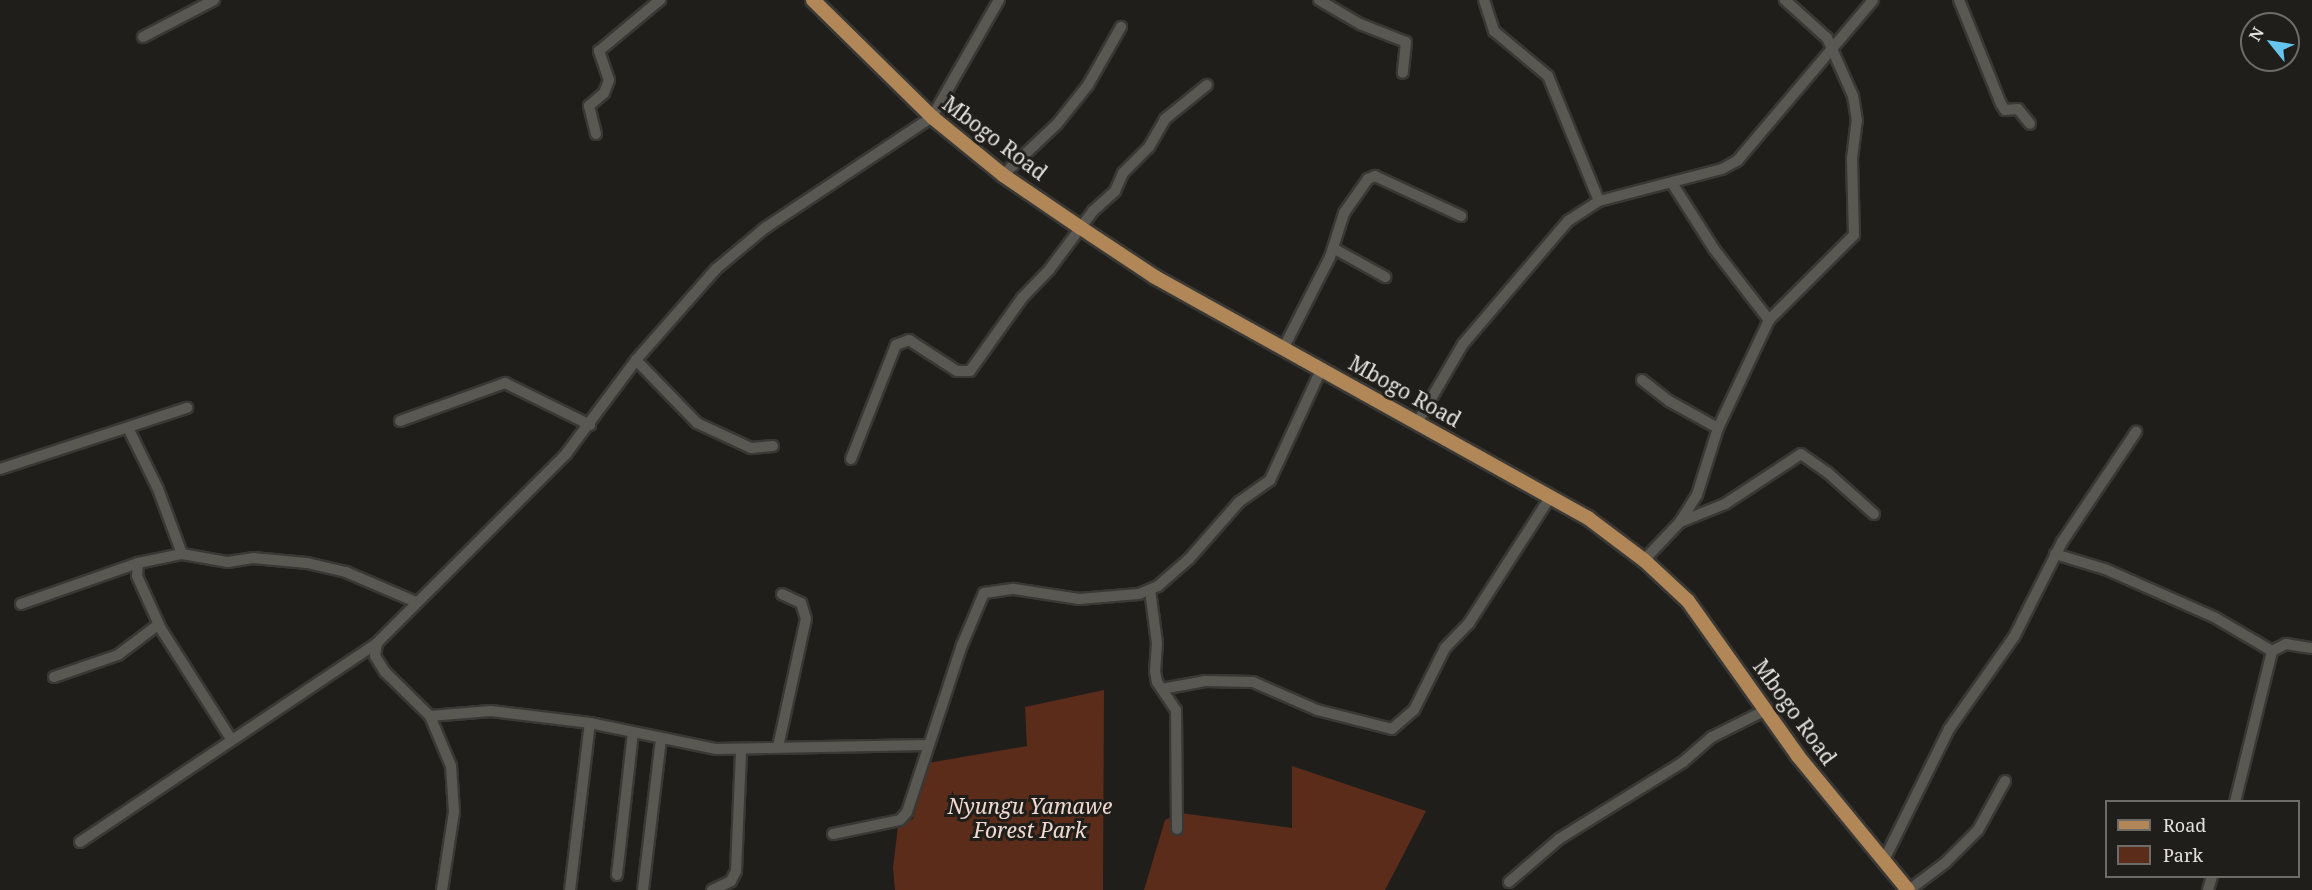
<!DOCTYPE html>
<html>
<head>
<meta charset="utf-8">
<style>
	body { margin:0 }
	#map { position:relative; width:2312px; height:890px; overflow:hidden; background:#201e1a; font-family:"Noto Serif",serif }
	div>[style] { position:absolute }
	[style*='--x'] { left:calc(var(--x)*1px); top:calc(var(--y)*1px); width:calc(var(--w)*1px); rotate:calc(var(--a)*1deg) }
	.green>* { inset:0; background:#5c2c1b }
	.roads { filter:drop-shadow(2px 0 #393835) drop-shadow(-2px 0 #393835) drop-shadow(0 2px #393835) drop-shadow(0 -2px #393835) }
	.minor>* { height:10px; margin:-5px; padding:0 5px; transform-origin:5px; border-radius:5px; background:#595853 }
	.major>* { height:14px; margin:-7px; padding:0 7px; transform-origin:7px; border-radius:7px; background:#b28757 }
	span { translate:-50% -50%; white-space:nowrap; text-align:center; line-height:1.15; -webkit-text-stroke:6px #201e1a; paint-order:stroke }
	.street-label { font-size:21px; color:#e3e2df }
	.park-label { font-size:21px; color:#f1d9d1; font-style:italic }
	.legend { position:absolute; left:2105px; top:800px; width:195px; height:78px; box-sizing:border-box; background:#201e1a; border:2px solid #6e6c69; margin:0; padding:8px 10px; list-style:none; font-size:18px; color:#e3e2df }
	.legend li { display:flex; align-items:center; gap:12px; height:30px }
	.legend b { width:30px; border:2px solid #6e6c69 }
	.north { position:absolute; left:2240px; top:12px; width:60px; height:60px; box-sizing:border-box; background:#201e1a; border:2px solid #6e6c69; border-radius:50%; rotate:300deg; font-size:16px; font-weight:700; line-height:24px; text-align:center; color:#e3e2df }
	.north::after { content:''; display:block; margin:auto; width:21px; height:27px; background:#65c5ef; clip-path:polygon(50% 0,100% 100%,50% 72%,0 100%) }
</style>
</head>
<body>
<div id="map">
	<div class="green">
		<div style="clip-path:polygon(1104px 690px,1103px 890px,895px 890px,893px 868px,898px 826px,913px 819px,928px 763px,1027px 746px,1025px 707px)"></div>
		<div style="clip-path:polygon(1292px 766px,1426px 811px,1385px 890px,1144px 890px,1165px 820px,1180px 813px,1292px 828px)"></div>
	</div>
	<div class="roads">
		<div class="minor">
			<div style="--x:1319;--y:0;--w:48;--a:30.3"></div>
			<div style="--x:1360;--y:24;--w:49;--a:21.4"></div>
			<div style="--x:1406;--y:42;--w:31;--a:96"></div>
			<div style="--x:1484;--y:0;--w:33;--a:72"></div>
			<div style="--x:1494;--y:31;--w:70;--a:39.8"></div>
			<div style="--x:1548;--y:76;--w:135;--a:67.8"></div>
			<div style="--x:1959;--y:0;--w:112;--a:68"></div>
			<div style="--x:2001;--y:104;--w:7;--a:56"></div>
			<div style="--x:2005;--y:110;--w:13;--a:-4"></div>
			<div style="--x:2018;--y:109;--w:19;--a:51"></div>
			<div style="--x:143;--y:37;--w:80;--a:-27.5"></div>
			<div style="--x:596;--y:134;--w:29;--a:-104"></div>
			<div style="--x:589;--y:106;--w:20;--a:-41"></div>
			<div style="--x:604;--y:93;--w:14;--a:-69"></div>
			<div style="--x:609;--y:80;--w:31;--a:-109"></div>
			<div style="--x:599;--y:51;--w:80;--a:-39.9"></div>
			<div style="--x:1003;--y:175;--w:74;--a:-43.4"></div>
			<div style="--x:1057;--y:124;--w:50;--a:-51.5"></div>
			<div style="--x:1088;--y:85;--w:67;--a:-60.4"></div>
			<div style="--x:1672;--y:183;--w:78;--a:57.5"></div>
			<div style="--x:1714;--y:249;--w:90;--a:52.2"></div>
			<div style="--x:1333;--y:248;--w:60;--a:29.1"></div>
			<div style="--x:1284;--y:347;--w:101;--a:-62.9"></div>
			<div style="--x:1330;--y:257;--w:46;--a:-72.3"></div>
			<div style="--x:1344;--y:213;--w:42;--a:-54.8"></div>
			<div style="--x:1368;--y:179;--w:8;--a:-23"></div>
			<div style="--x:1375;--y:176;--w:95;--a:24.9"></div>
			<div style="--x:636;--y:360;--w:88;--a:45.9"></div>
			<div style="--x:697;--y:423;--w:60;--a:24.8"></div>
			<div style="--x:751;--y:448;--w:22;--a:-5"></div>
			<div style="--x:1642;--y:380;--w:34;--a:38"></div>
			<div style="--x:1669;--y:401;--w:56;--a:28.9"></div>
			<div style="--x:400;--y:421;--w:112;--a:-19.9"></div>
			<div style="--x:505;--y:383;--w:95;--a:26.3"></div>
			<div style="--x:1417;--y:423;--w:91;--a:-59.8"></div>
			<div style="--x:1463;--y:344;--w:162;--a:-49.5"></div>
			<div style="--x:1568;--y:221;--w:37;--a:-33"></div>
			<div style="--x:1599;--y:201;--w:127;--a:-14.6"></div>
			<div style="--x:1722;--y:169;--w:18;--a:-29"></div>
			<div style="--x:1738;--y:160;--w:209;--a:-49.8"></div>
			<div style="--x:129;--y:430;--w:66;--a:63.8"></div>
			<div style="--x:158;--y:489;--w:69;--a:69.7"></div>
			<div style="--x:851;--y:459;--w:123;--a:-68.5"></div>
			<div style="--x:896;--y:345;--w:14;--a:-21"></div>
			<div style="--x:909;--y:340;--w:57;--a:32.9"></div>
			<div style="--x:957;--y:371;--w:13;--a:0"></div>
			<div style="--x:970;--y:371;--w:90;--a:-54.5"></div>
			<div style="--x:1022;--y:298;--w:39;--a:-46"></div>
			<div style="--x:1049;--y:270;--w:74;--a:-53.3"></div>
			<div style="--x:1093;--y:211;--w:30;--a:-42"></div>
			<div style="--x:1115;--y:191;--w:20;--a:-66"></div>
			<div style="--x:1123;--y:173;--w:37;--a:-45"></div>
			<div style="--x:1149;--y:147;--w:32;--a:-60"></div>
			<div style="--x:1165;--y:119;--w:54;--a:-39"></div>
			<div style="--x:0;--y:469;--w:197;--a:-18.1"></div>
			<div style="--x:1680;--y:522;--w:48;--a:-21.8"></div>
			<div style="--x:1725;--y:504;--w:91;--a:-33.3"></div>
			<div style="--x:1801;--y:454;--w:32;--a:35"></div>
			<div style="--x:1827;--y:472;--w:63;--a:41.8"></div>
			<div style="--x:2055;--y:554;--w:52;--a:16.7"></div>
			<div style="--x:2105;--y:569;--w:119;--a:23.8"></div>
			<div style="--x:2214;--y:617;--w:67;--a:30.4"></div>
			<div style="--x:1644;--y:560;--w:52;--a:-46.5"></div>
			<div style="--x:1680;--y:522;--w:32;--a:-58"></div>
			<div style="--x:1697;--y:495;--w:70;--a:-72.6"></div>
			<div style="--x:1718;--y:428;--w:119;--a:-64.7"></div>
			<div style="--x:1769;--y:320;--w:120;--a:-45"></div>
			<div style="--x:1854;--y:235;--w:76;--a:-91.5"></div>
			<div style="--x:1852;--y:159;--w:38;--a:-83"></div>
			<div style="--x:1857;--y:121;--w:25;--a:-99"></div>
			<div style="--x:1853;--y:96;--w:64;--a:-114.1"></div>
			<div style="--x:1827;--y:38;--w:57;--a:-137.9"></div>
			<div style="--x:138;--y:563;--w:13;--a:94"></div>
			<div style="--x:137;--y:576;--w:58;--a:65.6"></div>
			<div style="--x:161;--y:629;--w:130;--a:57.5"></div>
			<div style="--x:1150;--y:590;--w:53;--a:82.5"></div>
			<div style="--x:1157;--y:643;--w:28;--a:94"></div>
			<div style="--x:1155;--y:671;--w:11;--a:80"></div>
			<div style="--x:1157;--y:682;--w:34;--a:56"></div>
			<div style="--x:1176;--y:710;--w:119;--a:89.5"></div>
			<div style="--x:21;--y:604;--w:124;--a:-19.3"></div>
			<div style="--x:138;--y:563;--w:45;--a:-11.6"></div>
			<div style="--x:182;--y:554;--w:47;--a:9.9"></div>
			<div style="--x:228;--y:562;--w:25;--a:-9"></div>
			<div style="--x:253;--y:558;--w:54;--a:5.3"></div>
			<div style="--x:307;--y:563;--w:40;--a:13"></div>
			<div style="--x:346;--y:572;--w:76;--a:23.2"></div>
			<div style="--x:54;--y:677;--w:68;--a:-19"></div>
			<div style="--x:118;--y:655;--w:51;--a:-37.1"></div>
			<div style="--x:1162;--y:689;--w:44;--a:-10.5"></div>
			<div style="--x:1205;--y:681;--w:48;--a:1.2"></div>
			<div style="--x:1253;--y:682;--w:70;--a:23.6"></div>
			<div style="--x:1317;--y:710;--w:77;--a:14.2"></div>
			<div style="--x:1392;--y:729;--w:29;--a:-41"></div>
			<div style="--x:1414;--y:710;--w:69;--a:-63.4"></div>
			<div style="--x:1445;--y:648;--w:35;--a:-46"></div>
			<div style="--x:1469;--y:623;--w:151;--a:-57.2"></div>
			<div style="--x:430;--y:716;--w:61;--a:-4.7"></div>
			<div style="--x:491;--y:711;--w:100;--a:6.9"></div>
			<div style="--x:590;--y:723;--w:129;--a:11.7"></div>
			<div style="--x:716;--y:749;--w:211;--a:-1.1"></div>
			<div style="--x:778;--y:747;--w:131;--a:-77.7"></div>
			<div style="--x:806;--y:619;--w:17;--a:-107"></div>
			<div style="--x:801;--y:603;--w:21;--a:-155"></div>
			<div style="--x:2235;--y:802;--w:155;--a:-76.2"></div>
			<div style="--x:2272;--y:651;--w:16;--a:-27"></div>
			<div style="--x:2286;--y:644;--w:26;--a:9"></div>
			<div style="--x:833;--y:834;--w:68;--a:-11.8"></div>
			<div style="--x:900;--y:820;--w:11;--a:-49"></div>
			<div style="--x:907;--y:812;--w:176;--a:-71.8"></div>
			<div style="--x:962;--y:645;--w:56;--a:-67.1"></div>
			<div style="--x:984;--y:593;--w:30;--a:-8"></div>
			<div style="--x:1014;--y:589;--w:66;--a:8.7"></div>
			<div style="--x:1079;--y:599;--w:60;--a:-4.8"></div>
			<div style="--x:1139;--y:594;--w:21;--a:-23"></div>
			<div style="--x:1158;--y:586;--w:41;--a:-41.1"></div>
			<div style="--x:1189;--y:559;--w:76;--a:-48.7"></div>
			<div style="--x:1239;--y:502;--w:38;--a:-35"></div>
			<div style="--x:1270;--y:480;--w:121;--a:-65.1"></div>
			<div style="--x:80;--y:842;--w:358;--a:-33.8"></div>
			<div style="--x:1884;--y:860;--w:146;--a:-63.6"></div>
			<div style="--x:1949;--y:729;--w:113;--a:-54.8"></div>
			<div style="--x:2014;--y:637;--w:106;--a:-63.2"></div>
			<div style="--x:2062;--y:542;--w:133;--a:-56.1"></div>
			<div style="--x:617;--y:875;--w:143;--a:-83.6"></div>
			<div style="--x:1509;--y:882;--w:66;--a:-40.7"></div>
			<div style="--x:1559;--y:839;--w:146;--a:-31.8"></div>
			<div style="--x:1683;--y:762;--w:38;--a:-41"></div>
			<div style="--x:1712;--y:737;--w:60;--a:-26.6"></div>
			<div style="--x:442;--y:890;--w:79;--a:-81.3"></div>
			<div style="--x:454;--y:812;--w:46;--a:-93.7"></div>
			<div style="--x:451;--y:766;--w:54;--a:-112.8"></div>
			<div style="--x:430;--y:716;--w:63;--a:-135.6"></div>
			<div style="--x:385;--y:672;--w:19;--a:-122"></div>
			<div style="--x:375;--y:656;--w:13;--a:-81"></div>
			<div style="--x:377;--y:643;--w:267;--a:-45"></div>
			<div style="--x:566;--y:454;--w:117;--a:-53.3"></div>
			<div style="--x:636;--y:360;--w:121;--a:-48.7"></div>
			<div style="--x:716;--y:269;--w:64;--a:-39.9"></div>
			<div style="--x:765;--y:228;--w:201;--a:-33.6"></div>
			<div style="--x:932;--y:117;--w:135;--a:-60.2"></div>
			<div style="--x:570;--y:890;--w:168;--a:-83.2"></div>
			<div style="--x:643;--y:890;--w:153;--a:-83.2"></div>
			<div style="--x:712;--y:890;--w:21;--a:-25"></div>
			<div style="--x:731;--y:881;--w:11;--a:-63"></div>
			<div style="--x:736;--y:871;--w:121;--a:-87.6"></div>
			<div style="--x:1909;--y:890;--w:45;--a:-36.9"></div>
			<div style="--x:1945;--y:863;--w:47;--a:-45"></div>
			<div style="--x:1978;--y:830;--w:56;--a:-61.1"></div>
			<div style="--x:2208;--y:890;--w:15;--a:-74"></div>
		</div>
		<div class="major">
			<div style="--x:813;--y:0;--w:167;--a:44.5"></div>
			<div style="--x:932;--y:117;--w:92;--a:39.2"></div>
			<div style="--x:1003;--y:175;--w:94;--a:34.2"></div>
			<div style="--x:1081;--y:228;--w:89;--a:33.5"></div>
			<div style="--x:1155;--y:277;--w:496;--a:29.1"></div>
			<div style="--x:1588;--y:518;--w:70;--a:36.9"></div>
			<div style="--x:1644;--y:560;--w:60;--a:43"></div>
			<div style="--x:1688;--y:601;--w:190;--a:54.6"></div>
			<div style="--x:1798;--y:756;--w:173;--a:50.6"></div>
		</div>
	</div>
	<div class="street-label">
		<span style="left:995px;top:138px;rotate:37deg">Mbogo Road</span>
		<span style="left:1405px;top:391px;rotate:29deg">Mbogo Road</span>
		<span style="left:1795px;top:712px;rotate:54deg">Mbogo Road</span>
	</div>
	<div class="park-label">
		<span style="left:1030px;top:818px">Nyungu Yamawe<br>Forest Park</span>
	</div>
	<ul class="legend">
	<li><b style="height:8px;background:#b28757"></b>Road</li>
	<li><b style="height:16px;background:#5c2c1b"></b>Park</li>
	</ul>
	<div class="north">N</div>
</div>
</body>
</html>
